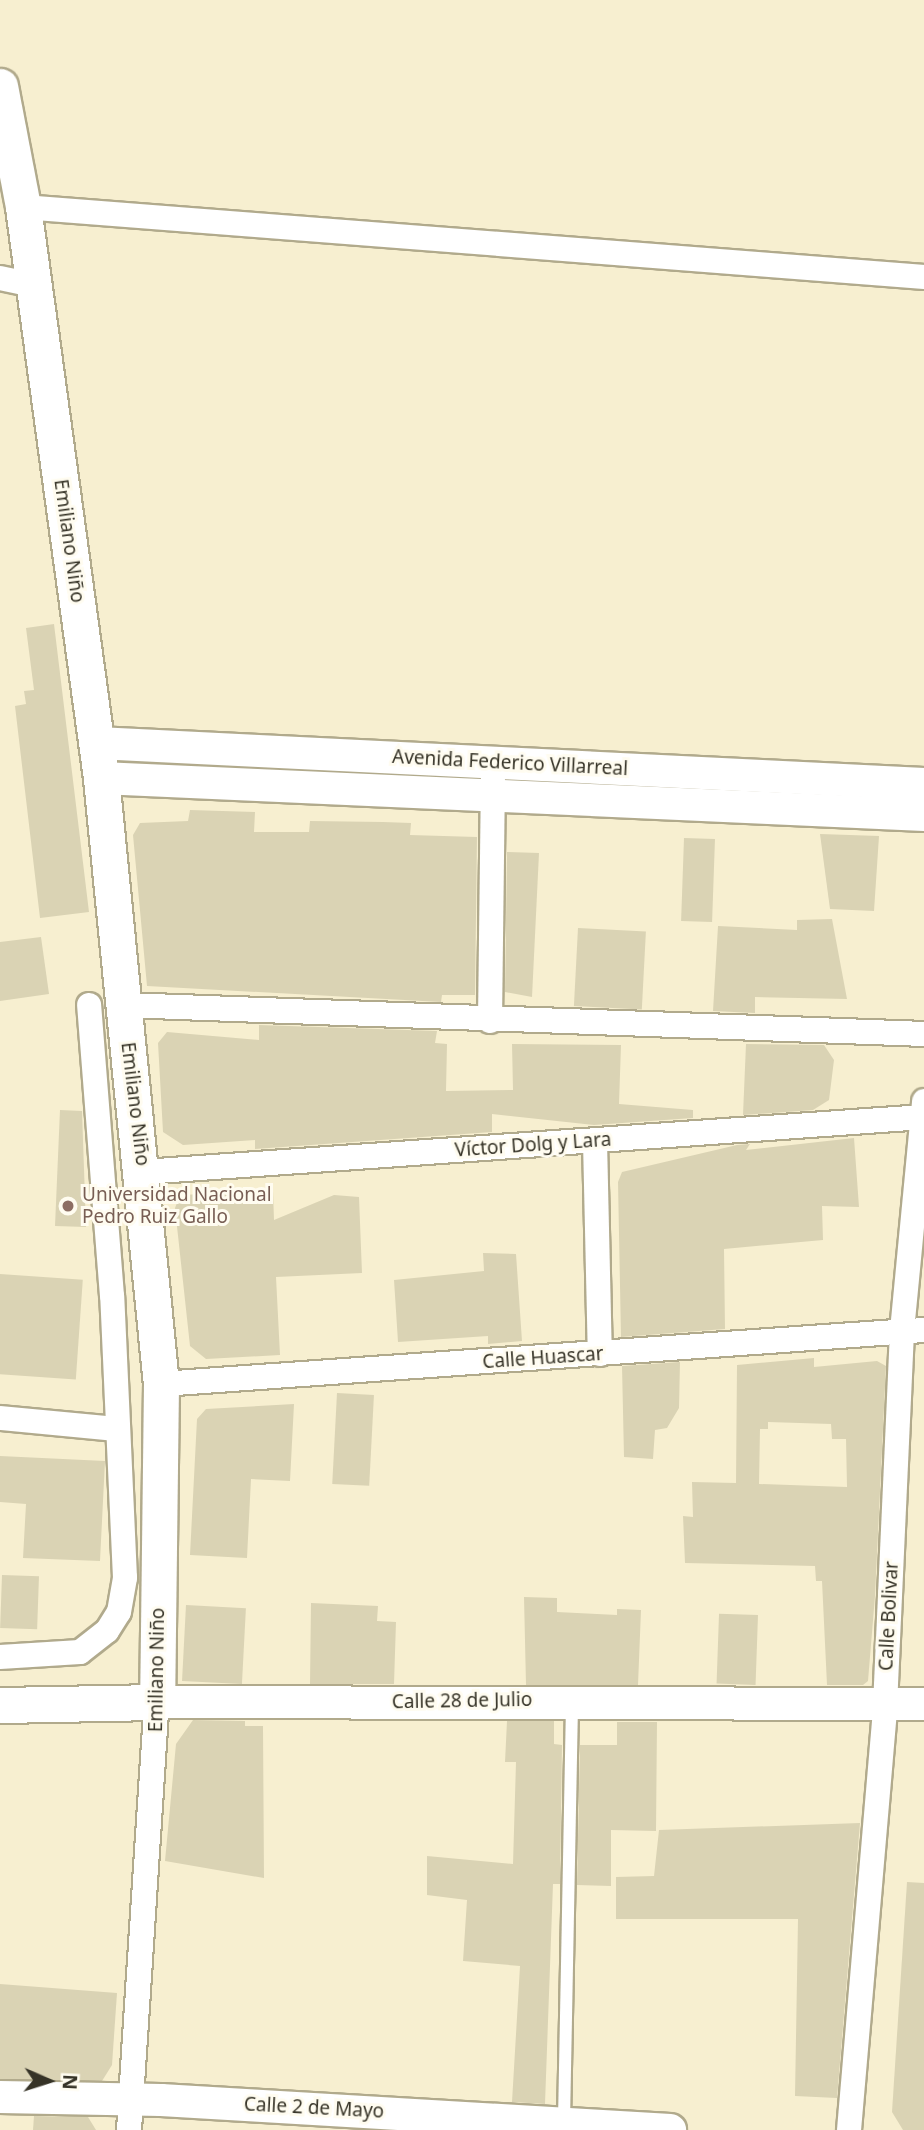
<!DOCTYPE html>
<html>
<head>
<meta charset="utf-8">
<style>
	body { margin:0 }
	#map { position:relative; width:924px; height:2130px; overflow:hidden; background:#f7efd0; font-family:"Noto Sans",sans-serif }
	div>[style] { position:absolute }
	[style*='--x'] { left:calc(var(--x)*1px); top:calc(var(--y)*1px); width:calc(var(--w)*1px); rotate:calc(var(--a)*1deg) }
	.building>* { inset:0; background:#dad3b4; transform-origin:0 0 }
	.roads { filter:drop-shadow(2px 0 #b1aa8c) drop-shadow(-2px 0 #b1aa8c) drop-shadow(0 2px #b1aa8c) drop-shadow(0 -2px #b1aa8c) }
	.service>* { height:12px; margin:-6px; padding:0 6px; transform-origin:6px; border-radius:6px; background:#fff }
	.minor>* { height:24px; margin:-12px; padding:0 12px; transform-origin:12px; border-radius:12px; background:#fff }
	.tertiary>* { height:32px; margin:-16px; padding:0 16px; transform-origin:16px; border-radius:16px; background:#fff }
	.secondary>* { height:35px; margin:-17.5px; padding:0 17.5px; transform-origin:17.5px; border-radius:17.5px; background:#fff }
	.dots>* { width:19px; height:19px; translate:-50% -50%; box-sizing:border-box; border:4px solid #fffcf0; border-radius:50% }
	span { translate:-50% -50%; white-space:nowrap; text-align:center; line-height:1.15; -webkit-text-stroke:6px #fffcf0; paint-order:stroke }
	.street-label { font-size:19px; color:#363327 }
	.education-label { font-size:19px; color:#785e54 }
	.left { translate:0 -50%; text-align:left }
	.north { position:absolute; left:14px; top:2046px; width:70px; height:70px; -webkit-text-stroke:5px #fffcf0; paint-order:stroke; rotate:93deg; font-size:19px; font-weight:700; line-height:28px; text-align:center; color:#363327 }
	.north::after { content:''; display:block; margin:auto; width:24px; height:32px; background:#363327; clip-path:polygon(50% 0,100% 100%,50% 72%,0 100%) }
</style>
</head>
<body>
<div id="map">
	<div class="building">
		<div style="clip-path:polygon(54px 624px,89px 912px,40px 918px,15px 706px,26px 704px,24px 691px,34px 690px,26px 628px)"></div>
		<div style="clip-path:polygon(190px 810px,255px 812px,254px 832px,309px 832px,310px 821px,383px 822px,411px 823px,410px 835px,477px 837px,475px 995px,442px 995px,441px 1002px,147px 986px,133px 835px,140px 823px,188px 821px)"></div>
		<div style="clip-path:polygon(820px 834px,879px 836px,874px 911px,830px 909px)"></div>
		<div style="left:684px;top:838px;width:31px;height:83px;rotate:2deg"></div>
		<div style="clip-path:polygon(507px 852px,539px 853px,532px 997px,505px 992px)"></div>
		<div style="clip-path:polygon(832px 919px,847px 999px,755px 997px,755px 1013px,713px 1011px,718px 926px,797px 930px,797px 920px)"></div>
		<div style="left:578px;top:928px;width:68px;height:78px;rotate:3deg"></div>
		<div style="clip-path:polygon(41px 937px,49px 994px,0 1001px,0 942px)"></div>
		<div style="clip-path:polygon(259px 1025px,437px 1031px,435px 1043px,447px 1044px,446px 1091px,513px 1090px,512px 1044px,621px 1045px,619px 1104px,693px 1110px,693px 1118px,594px 1125px,492px 1114px,492px 1132px,255px 1149px,255px 1140px,183px 1145px,163px 1132px,158px 1043px,167px 1032px,259px 1040px)"></div>
		<div style="clip-path:polygon(746px 1044px,824px 1045px,834px 1060px,829px 1100px,813px 1110px,743px 1115px)"></div>
		<div style="clip-path:polygon(60px 1110px,82px 1111px,86px 1227px,55px 1226px)"></div>
		<div style="clip-path:polygon(854px 1138px,859px 1207px,822px 1206px,823px 1240px,724px 1249px,725px 1329px,621px 1337px,618px 1182px,622px 1172px,737px 1145px,750px 1144px,746px 1150px)"></div>
		<div style="clip-path:polygon(273px 1191px,274px 1220px,334px 1195px,359px 1197px,362px 1273px,276px 1277px,280px 1355px,206px 1359px,190px 1346px,175px 1208px,180px 1195px)"></div>
		<div style="clip-path:polygon(483px 1253px,516px 1254px,522px 1341px,488px 1344px,488px 1336px,398px 1342px,394px 1280px,484px 1271px)"></div>
		<div style="left:0;top:1274px;width:83px;height:100px;rotate:4deg"></div>
		<div style="clip-path:polygon(evenodd,814px 1358px,814px 1367px,877px 1361px,886px 1366px,875px 1596px,868px 1681px,863px 1685px,827px 1685px,822px 1581px,816px 1581px,815px 1566px,685px 1563px,683px 1516px,693px 1517px,692px 1482px,736px 1483px,737px 1365px,814px 1358px,768px 1422px,831px 1424px,832px 1439px,846px 1439px,847px 1487px,759px 1484px,760px 1429px,768px 1429px,768px 1422px)"></div>
		<div style="clip-path:polygon(680px 1362px,679px 1408px,667px 1428px,655px 1430px,653px 1459px,624px 1457px,622px 1366px)"></div>
		<div style="left:337px;top:1393px;width:37px;height:91px;rotate:3deg"></div>
		<div style="clip-path:polygon(294px 1404px,290px 1481px,251px 1479px,247px 1558px,190px 1555px,197px 1419px,206px 1409px)"></div>
		<div style="clip-path:polygon(0 1456px,105px 1461px,100px 1561px,23px 1558px,26px 1504px,0 1502px)"></div>
		<div style="left:2px;top:1575px;width:37px;height:53px;rotate:2deg"></div>
		<div style="clip-path:polygon(524px 1597px,557px 1598px,557px 1612px,617px 1615px,617px 1609px,641px 1610px,638px 1685px,526px 1685px)"></div>
		<div style="clip-path:polygon(311px 1603px,378px 1606px,377px 1621px,396px 1622px,394px 1684px,310px 1684px)"></div>
		<div style="left:186px;top:1605px;width:60px;height:76px;rotate:3deg"></div>
		<div style="left:758px;top:1615px;width:70px;height:39px;rotate:92deg"></div>
		<div style="clip-path:polygon(193px 1720px,245px 1721px,245px 1726px,263px 1726px,264px 1878px,165px 1861px,176px 1744px)"></div>
		<div style="clip-path:polygon(507px 1721px,554px 1721px,554px 1744px,562px 1745px,560px 1884px,553px 1884px,545px 2104px,512px 2102px,520px 1966px,463px 1961px,467px 1900px,427px 1895px,427px 1856px,513px 1864px,516px 1762px,505px 1762px)"></div>
		<div style="clip-path:polygon(617px 1722px,657px 1722px,656px 1831px,611px 1830px,611px 1886px,577px 1885px,580px 1745px,617px 1745px)"></div>
		<div style="clip-path:polygon(860px 1823px,837px 2098px,795px 2096px,798px 1919px,616px 1919px,616px 1877px,654px 1876px,659px 1830px)"></div>
		<div style="clip-path:polygon(907px 1882px,924px 1883px,924px 2130px,903px 2130px,892px 2112px)"></div>
		<div style="clip-path:polygon(0 1984px,117px 1993px,112px 2065px,102px 2081px,0 2079px)"></div>
		<div style="clip-path:polygon(34px 2116px,88px 2117px,96px 2130px,33px 2130px)"></div>
	</div>
	<div class="roads">
		<div class="service">
			<div style="--x:564;--y:2121;--w:417;--a:-88.9"></div>
		</div>
		<div class="minor">
			<div style="--x:23;--y:207;--w:904;--a:4.44"></div>
			<div style="--x:0;--y:278;--w:35;--a:12"></div>
			<div style="--x:123;--y:1005;--w:802;--a:2.07"></div>
			<div style="--x:490;--y:1021;--w:244;--a:-89.3"></div>
			<div style="--x:595;--y:1141;--w:213;--a:88.7"></div>
			<div style="--x:143;--y:1172;--w:782;--a:-4.03"></div>
			<div style="--x:161;--y:1384;--w:765;--a:-4.05"></div>
			<div style="--x:0;--y:1418;--w:118;--a:5.4"></div>
			<div style="--x:0;--y:1657;--w:80;--a:-3.6"></div>
			<div style="--x:80;--y:1652;--w:34;--a:-38"></div>
			<div style="--x:107;--y:1631;--w:22;--a:-58"></div>
			<div style="--x:119;--y:1612;--w:35;--a:-80"></div>
			<div style="--x:125;--y:1578;--w:282;--a:-92.6"></div>
			<div style="--x:112;--y:1296;--w:292;--a:-94.5"></div>
			<div style="--x:129;--y:2130;--w:429;--a:-86.3"></div>
			<div style="--x:849;--y:2130;--w:426;--a:-85.1"></div>
			<div style="--x:885;--y:1706;--w:375;--a:-87.4"></div>
			<div style="--x:902;--y:1331;--w:231;--a:-84.5"></div>
		</div>
		<div class="tertiary">
			<div style="--x:97;--y:743;--w:828;--a:2.84"></div>
			<div style="--x:101;--y:778;--w:824;--a:2.57"></div>
			<div style="--x:157;--y:1702;--w:767;--a:0.15"></div>
			<div style="--x:0;--y:2097;--w:161;--a:1.1"></div>
			<div style="--x:161;--y:2100;--w:510;--a:3.37"></div>
		</div>
		<div class="secondary">
			<div style="--x:0;--y:86;--w:123;--a:79.2"></div>
			<div style="--x:23;--y:207;--w:576;--a:82.22"></div>
			<div style="--x:101;--y:778;--w:609;--a:84.35"></div>
			<div style="--x:161;--y:1384;--w:318;--a:90.7"></div>
			<div style="--x:157;--y:1702;--w:157;--a:178.9"></div>
		</div>
	</div>
	<div class="dots">
		<div style="left:68px;top:1206px;background:#8d6e63"></div>
	</div>
	<div class="street-label">
		<span style="left:69px;top:541px;rotate:82deg">Emiliano Niño</span>
		<span style="left:510px;top:763px;rotate:3deg">Avenida Federico Villarreal</span>
		<span style="left:135px;top:1104px;rotate:83deg">Emiliano Niño</span>
		<span style="left:533px;top:1145px;rotate:-4deg">Víctor Dolg y Lara</span>
		<span style="left:543px;top:1358px;rotate:-4deg">Calle Huascar</span>
		<span style="left:889px;top:1616px;rotate:-87deg">Calle Bolivar</span>
		<span style="left:157px;top:1670px;rotate:-89deg">Emiliano Niño</span>
		<span style="left:462px;top:1701px;rotate:-1deg">Calle 28 de Julio</span>
		<span style="left:314px;top:2108px;rotate:3deg">Calle 2 de Mayo</span>
	</div>
	<div class="education-label">
		<span class="left" style="left:82px;top:1206px">Universidad Nacional<br>Pedro Ruiz Gallo</span>
	</div>
	<div class="north">N</div>
</div>
</body>
</html>
